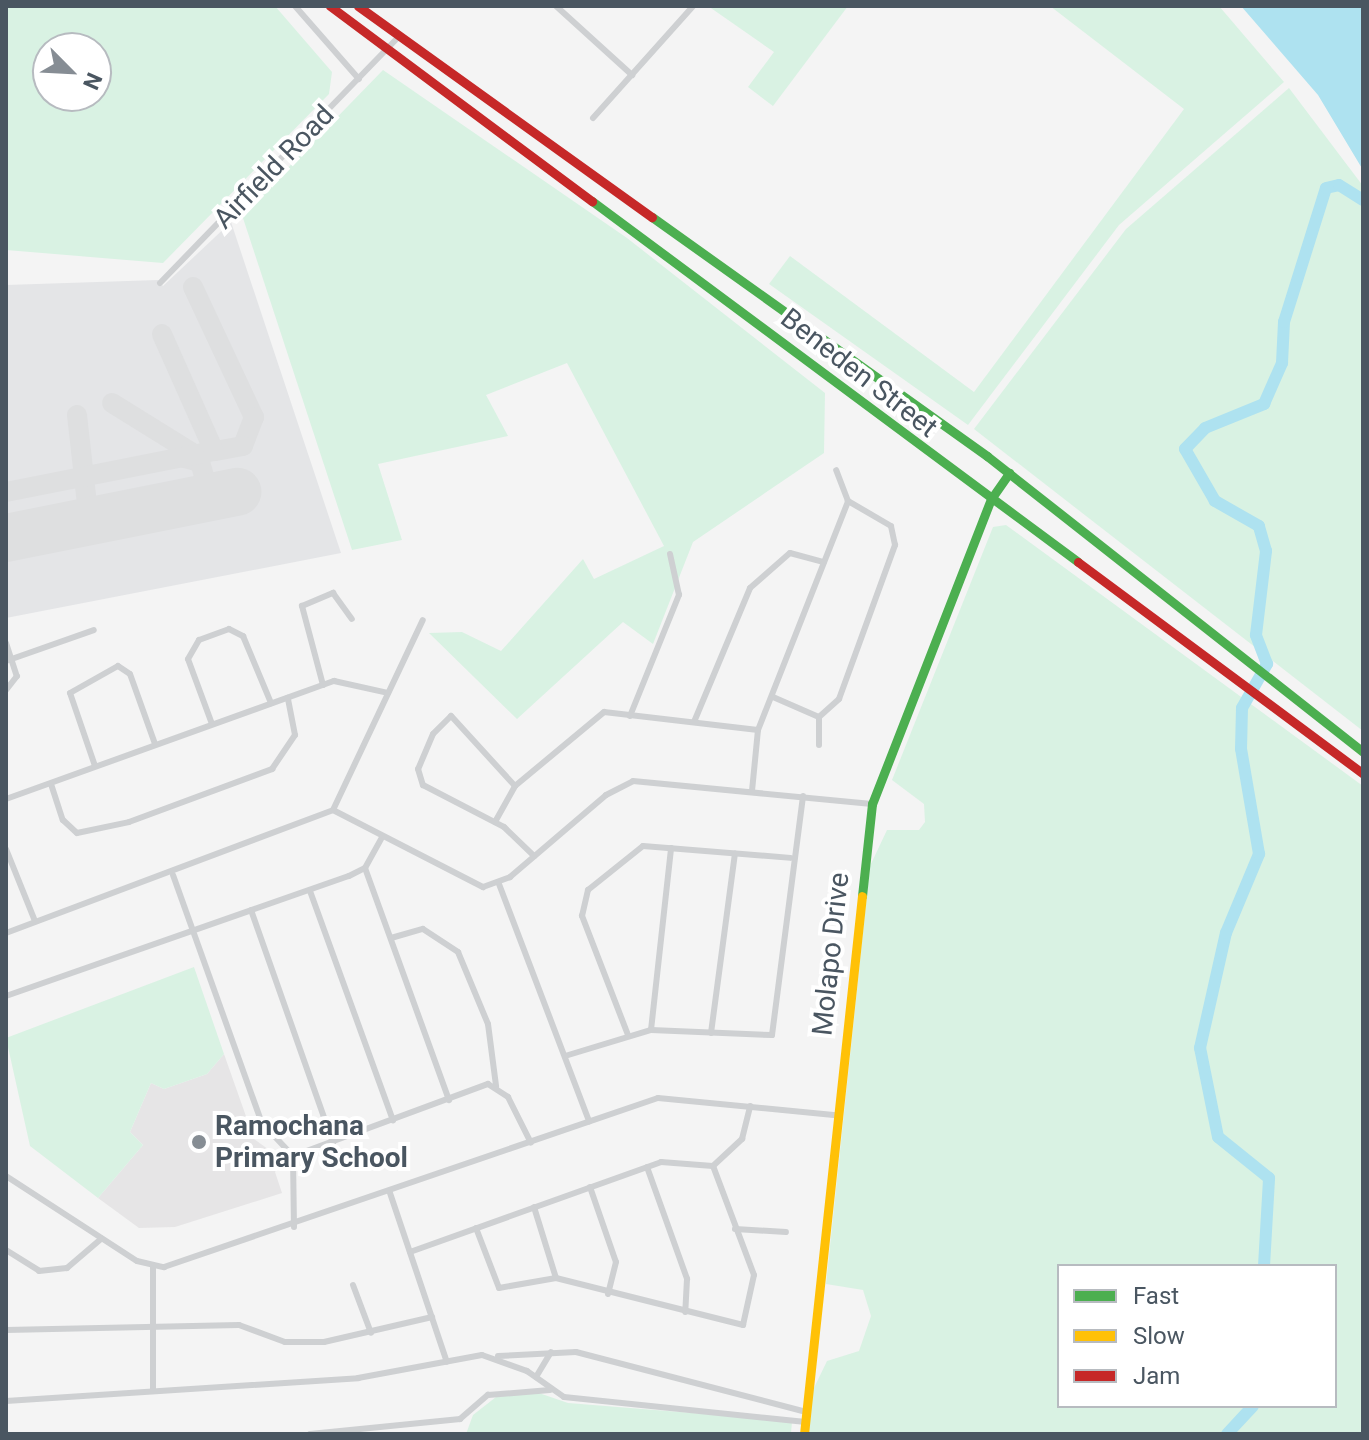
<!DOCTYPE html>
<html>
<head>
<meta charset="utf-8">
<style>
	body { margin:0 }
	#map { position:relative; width:1369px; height:1440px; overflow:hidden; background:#f4f4f4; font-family:Roboto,sans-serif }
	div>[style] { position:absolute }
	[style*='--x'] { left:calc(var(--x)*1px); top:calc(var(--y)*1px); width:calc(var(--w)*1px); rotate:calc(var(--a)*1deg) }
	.education>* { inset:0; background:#e6e5e6 }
	.airport>* { inset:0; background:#e4e5e7 }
	.green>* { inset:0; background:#d9f2e3 }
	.water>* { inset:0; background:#aee2f0 }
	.river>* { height:12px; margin:-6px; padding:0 6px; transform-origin:6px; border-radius:6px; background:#aee2f0 }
	.taxiway>* { height:20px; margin:-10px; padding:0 10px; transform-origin:10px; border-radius:10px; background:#dedfe0 }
	.runway>* { height:48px; margin:-24px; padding:0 24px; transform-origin:24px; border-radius:24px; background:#dedfe0 }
	.street>* { height:6px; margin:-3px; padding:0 3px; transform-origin:3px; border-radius:3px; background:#ced0d2 }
	.fast>* { height:9px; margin:-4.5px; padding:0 4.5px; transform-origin:4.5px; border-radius:4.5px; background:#4caf50 }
	.slow>* { height:9px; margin:-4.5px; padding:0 4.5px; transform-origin:4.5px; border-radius:4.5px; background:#ffc107 }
	.jam>* { height:9px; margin:-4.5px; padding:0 4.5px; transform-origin:4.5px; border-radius:4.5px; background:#c62828 }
	.dots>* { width:22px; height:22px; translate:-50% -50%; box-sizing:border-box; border:4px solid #fff; border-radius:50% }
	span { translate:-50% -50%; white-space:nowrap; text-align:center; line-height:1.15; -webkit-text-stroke:8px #fff; paint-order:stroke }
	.street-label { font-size:28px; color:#4a5661 }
	.poi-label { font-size:28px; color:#4a5661; font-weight:700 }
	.left { translate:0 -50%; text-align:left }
	.frame { position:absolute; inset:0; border:8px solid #4a5661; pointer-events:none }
	.legend { position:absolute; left:1057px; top:1264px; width:280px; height:144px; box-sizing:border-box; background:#fff; border:2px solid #b7bbc0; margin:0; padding:10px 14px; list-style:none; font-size:24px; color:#4a5661 }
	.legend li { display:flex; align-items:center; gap:16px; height:40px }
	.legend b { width:40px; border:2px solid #b7bbc0 }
	.north { position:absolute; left:32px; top:32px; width:80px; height:80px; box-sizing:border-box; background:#fff; border:2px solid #b7bbc0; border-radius:50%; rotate:114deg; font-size:22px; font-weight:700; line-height:32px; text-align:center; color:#4a5661 }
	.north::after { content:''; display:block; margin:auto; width:28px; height:36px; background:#868d94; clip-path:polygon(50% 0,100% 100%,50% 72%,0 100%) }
</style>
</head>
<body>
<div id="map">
	<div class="education">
		<div style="clip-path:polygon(224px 1054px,254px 1139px,283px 1160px,275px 1172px,282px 1193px,175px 1227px,139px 1228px,98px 1198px,143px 1145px,130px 1132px,151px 1083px,164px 1089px,207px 1074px)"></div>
	</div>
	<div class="airport">
		<div style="clip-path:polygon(231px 222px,341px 553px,6px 618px,6px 285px,158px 280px,163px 286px)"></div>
	</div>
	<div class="green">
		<div style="clip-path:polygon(evenodd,6px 6px,275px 6px,332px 72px,329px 94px,163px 263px,6px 250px,6px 6px,96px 48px,96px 96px,48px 96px,48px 48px,96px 48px)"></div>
		<div style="clip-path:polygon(708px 6px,848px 6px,773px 106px,748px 87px,774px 52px)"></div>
		<div style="clip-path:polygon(1050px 6px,1219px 6px,1284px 82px,1119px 225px,968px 425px,769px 284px,790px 256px,974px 392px,1184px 109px)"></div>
		<div style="clip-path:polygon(383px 70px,627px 238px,825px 393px,824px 453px,693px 542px,653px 644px,623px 622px,517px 719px,429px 633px,462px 632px,501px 651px,583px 559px,594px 579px,664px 546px,567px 363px,486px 395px,508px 436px,378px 464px,402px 540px,352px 550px,242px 215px)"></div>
		<div style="clip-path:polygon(1289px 88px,1363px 186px,1363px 731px,974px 429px,1126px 229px)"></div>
		<div style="clip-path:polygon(evenodd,1006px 525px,1363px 786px,1363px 1434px,808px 1434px,812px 1392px,827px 1361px,859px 1351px,871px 1316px,863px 1290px,826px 1284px,870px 866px,887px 830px,919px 830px,925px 822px,924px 804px,892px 780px,993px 527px,1006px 525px,1059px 1266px,1335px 1266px,1335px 1406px,1059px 1406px,1059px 1266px)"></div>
		<div style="clip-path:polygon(194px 967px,224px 1054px,207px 1074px,164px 1089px,151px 1083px,130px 1132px,143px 1145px,98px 1198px,30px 1146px,6px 1038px)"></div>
		<div style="clip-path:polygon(536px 1392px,568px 1403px,792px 1421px,791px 1434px,466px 1434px,473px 1415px,496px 1397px)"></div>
	</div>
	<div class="water">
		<div style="clip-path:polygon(1241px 6px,1363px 6px,1363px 170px,1318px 95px)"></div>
	</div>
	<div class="river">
		<div style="--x:1264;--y:1266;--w:88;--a:-86.7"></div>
		<div style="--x:1269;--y:1178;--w:65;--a:-141.2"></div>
		<div style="--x:1218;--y:1137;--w:91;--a:-101.4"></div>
		<div style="--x:1200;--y:1048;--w:118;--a:-77.3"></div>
		<div style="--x:1226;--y:933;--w:86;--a:-67.3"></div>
		<div style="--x:1259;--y:854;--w:107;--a:-99.7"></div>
		<div style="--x:1241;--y:749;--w:41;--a:-88.6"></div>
		<div style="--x:1242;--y:708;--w:51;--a:-60.4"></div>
		<div style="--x:1267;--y:664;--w:31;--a:-111"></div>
		<div style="--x:1256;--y:635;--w:85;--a:-83.2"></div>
		<div style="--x:1266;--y:551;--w:26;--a:-106"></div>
		<div style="--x:1259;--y:526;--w:51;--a:-150.4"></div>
		<div style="--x:1215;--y:501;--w:60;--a:-120"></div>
		<div style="--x:1185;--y:449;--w:29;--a:-46"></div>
		<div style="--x:1205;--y:428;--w:64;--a:-22.1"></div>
		<div style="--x:1264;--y:404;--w:45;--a:-66.3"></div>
		<div style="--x:1282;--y:363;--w:41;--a:-87.2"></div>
		<div style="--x:1284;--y:322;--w:140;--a:-72.6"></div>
		<div style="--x:1326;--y:188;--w:13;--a:-13"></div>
		<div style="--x:1339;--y:185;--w:28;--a:32"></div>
		<div style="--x:1227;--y:1434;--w:38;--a:-47"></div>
	</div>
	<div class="taxiway">
		<div style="--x:193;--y:287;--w:144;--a:64.9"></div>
		<div style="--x:254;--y:417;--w:31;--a:111"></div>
		<div style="--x:243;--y:446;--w:29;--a:170"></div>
		<div style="--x:112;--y:403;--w:99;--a:31.8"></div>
		<div style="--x:77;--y:415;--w:108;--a:83.6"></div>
		<div style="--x:181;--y:457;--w:20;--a:15"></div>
		<div style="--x:200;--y:462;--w:29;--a:74"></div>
		<div style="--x:208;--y:490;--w:10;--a:119"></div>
		<div style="--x:6;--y:492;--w:212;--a:-11.2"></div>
		<div style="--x:214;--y:451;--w:128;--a:-114"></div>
	</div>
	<div class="runway">
		<div style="--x:6;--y:538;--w:236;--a:-11.3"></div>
	</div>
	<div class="street">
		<div style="--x:295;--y:6;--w:97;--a:48.8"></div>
		<div style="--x:556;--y:6;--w:103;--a:42.2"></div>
		<div style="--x:593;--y:118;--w:150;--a:-48.2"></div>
		<div style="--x:160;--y:283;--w:344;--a:-45.9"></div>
		<div style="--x:6;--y:643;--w:35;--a:72"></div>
		<div style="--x:17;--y:676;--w:18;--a:128"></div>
		<div style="--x:6;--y:661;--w:93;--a:-19.4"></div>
		<div style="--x:323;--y:685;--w:82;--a:-104.9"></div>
		<div style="--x:302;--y:606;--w:34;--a:-23"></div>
		<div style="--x:333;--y:593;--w:32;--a:54"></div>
		<div style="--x:773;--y:697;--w:50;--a:23.5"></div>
		<div style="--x:819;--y:717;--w:28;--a:90"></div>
		<div style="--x:630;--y:716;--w:131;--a:-68"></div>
		<div style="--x:679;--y:595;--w:42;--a:-102.4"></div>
		<div style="--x:819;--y:717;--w:27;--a:-42"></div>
		<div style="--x:839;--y:699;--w:164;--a:-70"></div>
		<div style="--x:895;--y:545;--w:19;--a:-102"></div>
		<div style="--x:891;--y:526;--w:50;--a:-149.8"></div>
		<div style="--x:694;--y:722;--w:145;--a:-67.3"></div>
		<div style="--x:750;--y:588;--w:53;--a:-41.2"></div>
		<div style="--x:790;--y:553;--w:35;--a:15"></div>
		<div style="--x:212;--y:724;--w:69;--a:-110.3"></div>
		<div style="--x:188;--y:659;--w:22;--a:-60"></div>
		<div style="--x:199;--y:640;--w:32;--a:-20"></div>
		<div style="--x:229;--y:629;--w:16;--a:27"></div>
		<div style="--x:243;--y:636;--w:73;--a:67.3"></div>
		<div style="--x:95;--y:766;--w:77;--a:-108.9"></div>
		<div style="--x:70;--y:693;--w:55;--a:-29.4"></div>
		<div style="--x:118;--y:666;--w:14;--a:34"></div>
		<div style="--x:130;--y:674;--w:74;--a:70.3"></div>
		<div style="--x:51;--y:784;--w:38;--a:72"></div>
		<div style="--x:63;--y:820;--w:19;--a:43"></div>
		<div style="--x:77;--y:833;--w:53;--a:-11.9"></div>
		<div style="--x:129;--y:822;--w:153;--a:-20.3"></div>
		<div style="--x:272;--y:769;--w:41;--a:-55.9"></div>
		<div style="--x:295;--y:735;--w:38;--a:-101"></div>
		<div style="--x:515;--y:786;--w:95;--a:-132.4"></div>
		<div style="--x:451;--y:716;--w:25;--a:135"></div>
		<div style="--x:433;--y:734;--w:38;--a:113"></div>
		<div style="--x:418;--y:769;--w:17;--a:73"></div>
		<div style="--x:423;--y:785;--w:91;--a:27.4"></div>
		<div style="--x:504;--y:827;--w:42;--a:44"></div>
		<div style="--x:752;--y:791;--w:61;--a:-84.4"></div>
		<div style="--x:758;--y:730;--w:246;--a:-68.5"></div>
		<div style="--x:848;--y:501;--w:33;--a:-111"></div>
		<div style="--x:6;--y:799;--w:349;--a:-19.8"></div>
		<div style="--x:334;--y:681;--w:55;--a:12.5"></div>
		<div style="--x:333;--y:810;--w:210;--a:-64.7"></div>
		<div style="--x:495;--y:822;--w:41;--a:-60.9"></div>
		<div style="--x:515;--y:786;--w:116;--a:-39.7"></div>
		<div style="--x:604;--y:712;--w:155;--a:6.7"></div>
		<div style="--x:6;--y:849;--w:78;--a:68.1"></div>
		<div style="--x:365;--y:868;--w:247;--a:70.1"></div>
		<div style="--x:173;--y:875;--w:263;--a:70.3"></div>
		<div style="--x:262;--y:1123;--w:45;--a:46.8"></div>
		<div style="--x:293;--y:1156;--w:71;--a:89.2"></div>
		<div style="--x:499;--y:884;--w:254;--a:69.2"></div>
		<div style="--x:310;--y:891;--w:244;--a:70.1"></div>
		<div style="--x:251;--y:910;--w:247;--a:70.6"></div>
		<div style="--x:6;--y:933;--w:349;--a:-20.6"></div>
		<div style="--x:333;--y:810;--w:169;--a:27.2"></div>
		<div style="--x:483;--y:887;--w:29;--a:-20"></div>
		<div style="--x:510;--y:877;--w:126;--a:-40.5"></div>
		<div style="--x:606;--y:795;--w:30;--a:-27"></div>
		<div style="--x:633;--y:781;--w:240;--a:5.5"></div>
		<div style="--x:391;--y:938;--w:33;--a:-16"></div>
		<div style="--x:423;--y:929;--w:42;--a:33.3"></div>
		<div style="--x:458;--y:952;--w:78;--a:67.4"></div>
		<div style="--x:488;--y:1024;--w:63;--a:82.6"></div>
		<div style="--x:6;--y:996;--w:363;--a:-19.3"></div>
		<div style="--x:349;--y:876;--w:18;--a:-27"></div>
		<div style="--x:365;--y:868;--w:35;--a:-61"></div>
		<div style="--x:651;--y:1030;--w:183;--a:-83.7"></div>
		<div style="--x:711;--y:1033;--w:181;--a:-82.4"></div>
		<div style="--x:628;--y:1035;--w:128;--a:-111.1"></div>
		<div style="--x:582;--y:916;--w:27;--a:-77"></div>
		<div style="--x:588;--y:890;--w:70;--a:-38.7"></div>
		<div style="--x:643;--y:846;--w:148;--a:4.6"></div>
		<div style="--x:565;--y:1056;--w:90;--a:-16.8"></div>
		<div style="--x:651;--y:1030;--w:121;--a:2.4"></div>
		<div style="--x:772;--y:1035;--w:241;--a:-82.6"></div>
		<div style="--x:293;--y:1156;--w:208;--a:-20.3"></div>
		<div style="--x:488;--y:1084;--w:24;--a:33"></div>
		<div style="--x:508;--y:1097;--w:51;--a:63.4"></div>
		<div style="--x:647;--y:1167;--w:119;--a:70.3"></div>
		<div style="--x:687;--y:1279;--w:33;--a:93"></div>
		<div style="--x:6;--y:1176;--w:156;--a:33"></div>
		<div style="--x:137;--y:1261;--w:28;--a:13"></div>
		<div style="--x:164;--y:1267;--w:522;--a:-18.89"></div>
		<div style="--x:658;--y:1098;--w:179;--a:5.5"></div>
		<div style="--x:590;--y:1187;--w:79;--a:70.9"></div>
		<div style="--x:616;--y:1262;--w:33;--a:104"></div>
		<div style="--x:390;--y:1193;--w:178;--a:71.4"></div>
		<div style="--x:534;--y:1207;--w:74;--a:72.8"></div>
		<div style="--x:476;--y:1228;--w:64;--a:69"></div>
		<div style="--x:499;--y:1288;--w:58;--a:-10"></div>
		<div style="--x:556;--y:1278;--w:193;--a:14.1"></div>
		<div style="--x:743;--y:1325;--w:51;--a:-77.6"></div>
		<div style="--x:754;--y:1275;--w:116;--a:-110.6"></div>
		<div style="--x:735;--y:1229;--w:51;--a:3.4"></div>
		<div style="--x:6;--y:1250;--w:39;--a:32"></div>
		<div style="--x:39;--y:1271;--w:28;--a:-6"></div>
		<div style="--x:67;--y:1268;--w:45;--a:-40.5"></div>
		<div style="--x:410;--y:1252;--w:267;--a:-19.7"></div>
		<div style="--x:661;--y:1162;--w:52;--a:4.4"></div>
		<div style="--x:713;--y:1166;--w:40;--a:-43"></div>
		<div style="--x:742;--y:1139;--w:34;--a:-76"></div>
		<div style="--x:353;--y:1285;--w:51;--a:69.4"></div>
		<div style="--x:6;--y:1330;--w:233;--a:-1.2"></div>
		<div style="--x:239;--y:1325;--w:49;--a:20.3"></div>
		<div style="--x:285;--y:1342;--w:39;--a:0"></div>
		<div style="--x:324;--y:1342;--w:111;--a:-13"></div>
		<div style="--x:498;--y:1356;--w:78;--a:-2.9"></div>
		<div style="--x:576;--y:1352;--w:239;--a:14.6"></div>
		<div style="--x:536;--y:1377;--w:29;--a:-59"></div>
		<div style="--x:153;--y:1389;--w:122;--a:-90"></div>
		<div style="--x:6;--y:1401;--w:353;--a:-3.7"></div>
		<div style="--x:358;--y:1378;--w:126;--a:-10.5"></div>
		<div style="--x:482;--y:1355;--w:48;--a:19.6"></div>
		<div style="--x:527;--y:1371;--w:45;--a:35.1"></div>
		<div style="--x:564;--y:1397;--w:243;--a:5.9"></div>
		<div style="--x:310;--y:1434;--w:151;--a:-5.7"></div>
		<div style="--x:460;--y:1419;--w:37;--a:-41"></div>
		<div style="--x:488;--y:1395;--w:62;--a:-4.6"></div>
	</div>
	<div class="fast">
		<div style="--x:592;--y:201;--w:605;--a:36.6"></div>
		<div style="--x:652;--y:217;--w:412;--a:35.5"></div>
		<div style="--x:987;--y:456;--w:479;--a:38.2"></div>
		<div style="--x:862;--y:896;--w:93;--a:-83.8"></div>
		<div style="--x:872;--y:804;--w:327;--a:-68.7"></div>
		<div style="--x:991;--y:499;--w:32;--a:-55"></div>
	</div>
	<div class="slow">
		<div style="--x:804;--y:1434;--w:541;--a:-83.85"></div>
	</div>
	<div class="jam">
		<div style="--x:330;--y:6;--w:327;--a:36.7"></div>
		<div style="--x:358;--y:6;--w:362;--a:35.7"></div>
		<div style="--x:1078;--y:562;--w:355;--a:36.6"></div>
	</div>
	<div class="dots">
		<div style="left:199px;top:1142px;background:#868d94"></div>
	</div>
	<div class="street-label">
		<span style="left:274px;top:167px;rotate:-46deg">Airfield Road</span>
		<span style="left:859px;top:373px;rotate:38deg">Beneden Street</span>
		<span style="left:831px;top:954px;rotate:-84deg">Molapo Drive</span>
	</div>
	<div class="poi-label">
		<span class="left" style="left:215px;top:1142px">Ramochana<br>Primary School</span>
	</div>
	<div class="frame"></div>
	<ul class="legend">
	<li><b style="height:10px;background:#4caf50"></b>Fast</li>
	<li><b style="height:10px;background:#ffc107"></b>Slow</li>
	<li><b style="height:10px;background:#c62828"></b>Jam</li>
	</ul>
	<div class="north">N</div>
</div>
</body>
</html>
